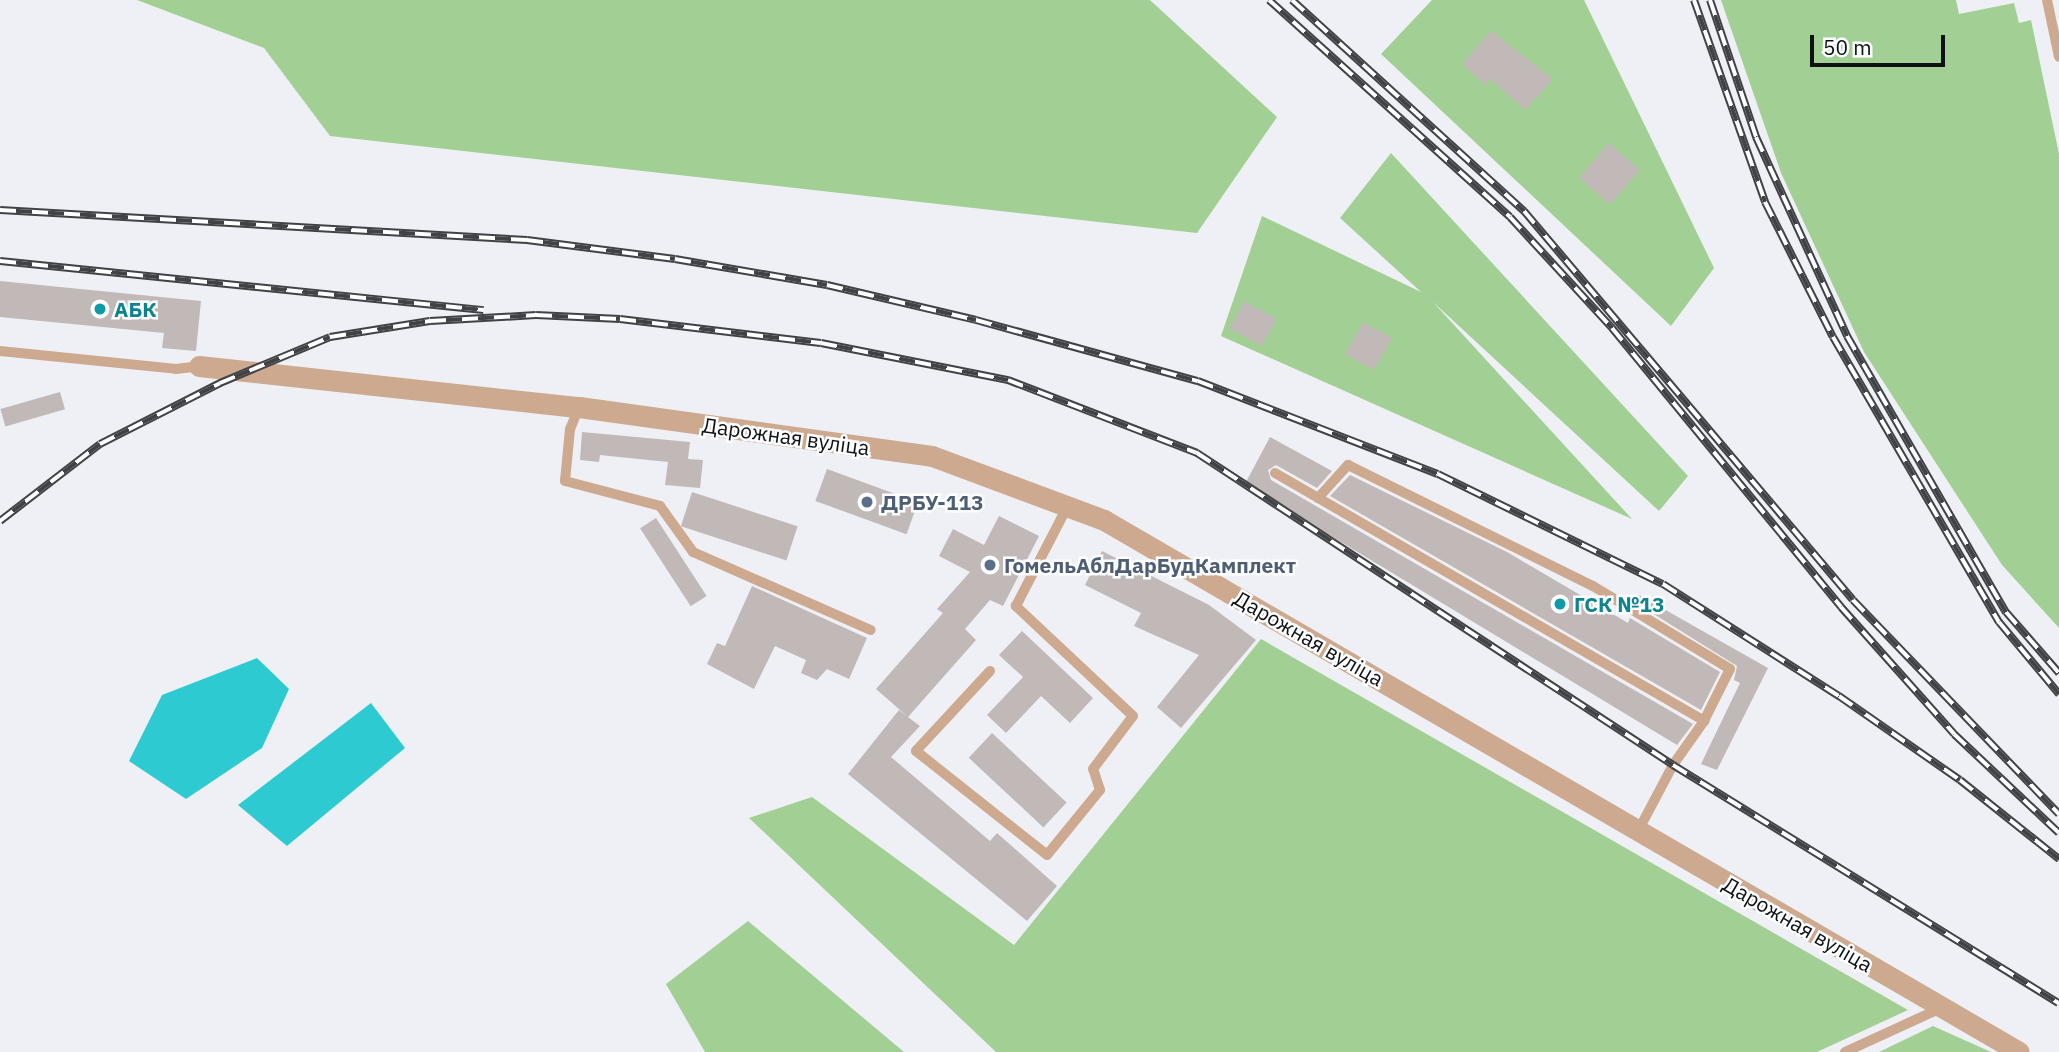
<!DOCTYPE html>
<html>
<head>
<meta charset="utf-8">
<style>
	body { margin:0 }
	#map { position:relative; width:2059px; height:1052px; overflow:hidden; background:#eef0f6; font-family:"IBM Plex Sans",sans-serif }
	div>[style] { position:absolute }
	[style*='--x'] { left:calc(var(--x)*1px); top:calc(var(--y)*1px); width:calc(var(--w)*1px); rotate:calc(var(--a)*1deg) }
	.green>* { inset:0; background:#a2d094 }
	.water>* { inset:0; background:#2dcbd1 }
	.building>* { inset:0; background:#c0b9b8; transform-origin:0 0 }
	.lane>* { height:10px; margin:-5px; padding:0 5px; transform-origin:5px; border-radius:5px; background:#cdaa8f }
	.street>* { height:21px; margin:-10.5px; padding:0 10.5px; transform-origin:10.5px; border-radius:10.5px; background:#cdaa8f }
	.rail>* { height:8px; margin-top:-4px; transform-origin:0; background:repeating-linear-gradient(90deg,#fdfeff 0 16px,#414245 0 32px); box-sizing:border-box; border-block:2px solid #414245 }
	.dots>* { width:19px; height:19px; translate:-50% -50%; box-sizing:border-box; border:4px solid #fdfeff; border-radius:50% }
	span { translate:-50% -50%; white-space:nowrap; text-align:center; line-height:1.15; -webkit-text-stroke:5px #fdfeff; paint-order:stroke }
	.culture-label { font-size:21px; color:#0d838f; font-weight:700 }
	.left { translate:0 -50%; text-align:left }
	.street-label { font-size:21px; color:#101113 }
	.service-label { font-size:21px; color:#4e5e75; font-weight:700 }
	.scale { position:absolute; left:1810px; top:35px; width:135px; height:32px; box-sizing:border-box; border:4px solid #101113; border-top:0; padding-left:9px; font-size:21px; line-height:24px; white-space:nowrap; color:#101113; -webkit-text-stroke:5px #fdfeff; paint-order:stroke }
</style>
</head>
<body>
<div id="map">
	<div class="green">
		<div style="clip-path:polygon(137px 0,1150px 0,1277px 117px,1197px 233px,330px 136px,264px 48px)"></div>
		<div style="clip-path:polygon(1432px 0,1584px 0,1714px 268px,1671px 326px,1381px 54px)"></div>
		<div style="clip-path:polygon(1721px 0,1956px 0,1959px 14px,2014px 3px,2019px 23px,2031px 20px,2059px 154px,2059px 628px,2002px 565px,1864px 352px,1781px 173px)"></div>
		<div style="clip-path:polygon(1391px 153px,1688px 476px,1659px 511px,1433px 302px,1632px 519px,1221px 336px,1262px 216px,1421px 292px,1340px 218px)"></div>
		<div style="clip-path:polygon(1261px 639px,1908px 1010px,1817px 1052px,996px 1052px,749px 818px,812px 797px,1014px 945px)"></div>
		<div style="clip-path:polygon(748px 921px,904px 1052px,705px 1052px,666px 984px)"></div>
		<div style="clip-path:polygon(1933px 1026px,1991px 1052px,1879px 1052px)"></div>
	</div>
	<div class="water">
		<div style="clip-path:polygon(257px 658px,289px 689px,262px 748px,186px 799px,129px 761px,162px 695px)"></div>
		<div style="clip-path:polygon(371px 703px,405px 748px,287px 846px,238px 805px)"></div>
	</div>
	<div class="building">
		<div style="clip-path:polygon(1491px 31px,1553px 79px,1525px 110px,1490px 79px,1485px 85px,1462px 64px)"></div>
		<div style="left:1609px;top:143px;width:41px;height:46px;rotate:41deg"></div>
		<div style="clip-path:polygon(0 281px,201px 301px,196px 351px,162px 348px,164px 333px,0 317px)"></div>
		<div style="left:1244px;top:301px;width:37px;height:31px;rotate:29deg"></div>
		<div style="left:1363px;top:322px;width:33px;height:37px;rotate:29deg"></div>
		<div style="left:60px;top:392px;width:18px;height:62px;rotate:74deg"></div>
		<div style="clip-path:polygon(582px 432px,690px 442px,688px 459px,703px 460px,700px 488px,665px 485px,668px 462px,600px 455px,599px 462px,580px 460px)"></div>
		<div style="clip-path:polygon(1270px 437px,1332px 471px,1317px 488px,1276px 465px,1268px 470px,1271px 480px,1693px 724px,1677px 745px,1245px 484px)"></div>
		<div style="left:827px;top:469px;width:97px;height:34px;rotate:20deg"></div>
		<div style="clip-path:polygon(1350px 475px,1507px 552px,1628px 623px,1630px 618px,1720px 672px,1701px 710px,1330px 496px)"></div>
		<div style="left:692px;top:492px;width:111px;height:36px;rotate:18deg"></div>
		<div style="clip-path:polygon(999px 516px,1039px 536px,1003px 606px,990px 600px,965px 629px,976px 640px,908px 717px,920px 726px,891px 757px,990px 841px,997px 833px,1057px 886px,1027px 921px,848px 774px,899px 710px,908px 717px,876px 689px,943px 613px,937px 609px,970px 572px,939px 556px,953px 529px,984px 545px)"></div>
		<div style="left:656px;top:518px;width:93px;height:19px;rotate:57deg"></div>
		<div style="clip-path:polygon(1102px 551px,1209px 605px,1256px 640px,1181px 728px,1157px 707px,1199px 655px,1134px 626px,1141px 613px,1085px 585px)"></div>
		<div style="clip-path:polygon(752px 586px,867px 638px,849px 679px,827px 669px,817px 680px,801px 673px,806px 660px,775px 646px,754px 689px,707px 664px,717px 643px,725px 646px)"></div>
		<div style="clip-path:polygon(1639px 595px,1768px 668px,1717px 770px,1701px 764px,1740px 683px,1734px 680px,1737px 666px,1636px 603px)"></div>
		<div style="clip-path:polygon(1022px 631px,1093px 698px,1070px 723px,1041px 696px,1006px 733px,987px 715px,1023px 677px,999px 655px)"></div>
		<div style="left:992px;top:733px;width:102px;height:34px;rotate:43deg"></div>
	</div>
	<div class="lane">
		<div style="--x:2047;--y:0;--w:58;--a:78.1"></div>
		<div style="--x:0;--y:351;--w:177;--a:5.8"></div>
		<div style="--x:176;--y:369;--w:23;--a:-7"></div>
		<div style="--x:579;--y:407;--w:24;--a:112"></div>
		<div style="--x:570;--y:429;--w:52;--a:95.5"></div>
		<div style="--x:565;--y:481;--w:98;--a:14.7"></div>
		<div style="--x:660;--y:506;--w:57;--a:54.3"></div>
		<div style="--x:693;--y:552;--w:194;--a:23.7"></div>
		<div style="--x:1275;--y:473;--w:496;--a:30"></div>
		<div style="--x:1704;--y:721;--w:54;--a:125.2"></div>
		<div style="--x:1673;--y:765;--w:75;--a:117.9"></div>
		<div style="--x:1318;--y:498;--w:45;--a:-47.7"></div>
		<div style="--x:1348;--y:465;--w:273;--a:26.3"></div>
		<div style="--x:1593;--y:586;--w:160;--a:31.2"></div>
		<div style="--x:1730;--y:669;--w:58;--a:116.6"></div>
		<div style="--x:990;--y:671;--w:109;--a:132.8"></div>
		<div style="--x:916;--y:751;--w:167;--a:38.4"></div>
		<div style="--x:1047;--y:855;--w:84;--a:-50.8"></div>
		<div style="--x:1100;--y:790;--w:22;--a:-108"></div>
		<div style="--x:1093;--y:769;--w:66;--a:-53"></div>
		<div style="--x:1133;--y:716;--w:161;--a:-136.8"></div>
		<div style="--x:1016;--y:606;--w:111;--a:-62.7"></div>
		<div style="--x:1845;--y:1052;--w:106;--a:-24.6"></div>
	</div>
	<div class="street">
		<div style="--x:199;--y:366;--w:382;--a:6.2"></div>
		<div style="--x:579;--y:407;--w:356;--a:7.9"></div>
		<div style="--x:932;--y:456;--w:184;--a:20.4"></div>
		<div style="--x:1104;--y:520;--w:1058;--a:30.17"></div>
	</div>
	<div class="rail">
		<div style="--x:1269;--y:0;--w:324;--a:42"></div>
		<div style="--x:1510;--y:217;--w:151;--a:47.4"></div>
		<div style="--x:1612;--y:328;--w:361;--a:50.6"></div>
		<div style="--x:1841;--y:607;--w:170;--a:48.3"></div>
		<div style="--x:1954;--y:734;--w:144;--a:43.3"></div>
		<div style="--x:1292;--y:0;--w:314;--a:42.3"></div>
		<div style="--x:1524;--y:211;--w:509;--a:49.78"></div>
		<div style="--x:1853;--y:600;--w:297;--a:46.1"></div>
		<div style="--x:1694;--y:0;--w:214;--a:70.6"></div>
		<div style="--x:1765;--y:202;--w:151;--a:63.3"></div>
		<div style="--x:1833;--y:337;--w:330;--a:59.8"></div>
		<div style="--x:1999;--y:622;--w:94;--a:50.2"></div>
		<div style="--x:1710;--y:0;--w:145;--a:71.4"></div>
		<div style="--x:1756;--y:137;--w:219;--a:65.4"></div>
		<div style="--x:1847;--y:336;--w:319;--a:60.1"></div>
		<div style="--x:2006;--y:612;--w:81;--a:49"></div>
		<div style="--x:0;--y:210;--w:528;--a:3.26"></div>
		<div style="--x:527;--y:240;--w:149;--a:7.3"></div>
		<div style="--x:675;--y:259;--w:154;--a:9.7"></div>
		<div style="--x:827;--y:285;--w:153;--a:13.2"></div>
		<div style="--x:976;--y:320;--w:230;--a:15.4"></div>
		<div style="--x:1198;--y:381;--w:257;--a:21.2"></div>
		<div style="--x:1438;--y:474;--w:250;--a:26.1"></div>
		<div style="--x:1663;--y:584;--w:209;--a:32.5"></div>
		<div style="--x:1839;--y:696;--w:147;--a:34.8"></div>
		<div style="--x:1960;--y:780;--w:127;--a:38.6"></div>
		<div style="--x:0;--y:261;--w:486;--a:5.8"></div>
		<div style="--x:0;--y:521;--w:126;--a:-37.6"></div>
		<div style="--x:100;--y:444;--w:135;--a:-26.9"></div>
		<div style="--x:220;--y:383;--w:119;--a:-22.7"></div>
		<div style="--x:330;--y:337;--w:101;--a:-9.1"></div>
		<div style="--x:430;--y:321;--w:106;--a:-3.2"></div>
		<div style="--x:536;--y:315;--w:84;--a:2.7"></div>
		<div style="--x:620;--y:319;--w:202;--a:6.8"></div>
		<div style="--x:821;--y:343;--w:191;--a:11.2"></div>
		<div style="--x:1008;--y:380;--w:203;--a:21.1"></div>
		<div style="--x:1197;--y:453;--w:569;--a:33.24"></div>
		<div style="--x:1673;--y:765;--w:453;--a:31.7"></div>
	</div>
	<div class="dots">
		<div style="left:100px;top:309px;background:#0f9aa8"></div>
		<div style="left:867px;top:502px;background:#5c6f8a"></div>
		<div style="left:990px;top:565px;background:#5c6f8a"></div>
		<div style="left:1560px;top:604px;background:#0f9aa8"></div>
	</div>
	<div class="culture-label">
		<span class="left" style="left:114px;top:309px">АБК</span>
		<span class="left" style="left:1574px;top:604px">ГСК №13</span>
	</div>
	<div class="street-label">
		<span style="left:786px;top:436px;rotate:8deg">Дарожная вуліца</span>
		<span style="left:1309px;top:638px;rotate:30deg">Дарожная вуліца</span>
		<span style="left:1798px;top:924px;rotate:30deg">Дарожная вуліца</span>
	</div>
	<div class="service-label">
		<span class="left" style="left:881px;top:502px">ДРБУ-113</span>
		<span class="left" style="left:1004px;top:565px">ГомельАблДарБудКамплект</span>
	</div>
	<div class="scale">50 m</div>
</div>
</body>
</html>
